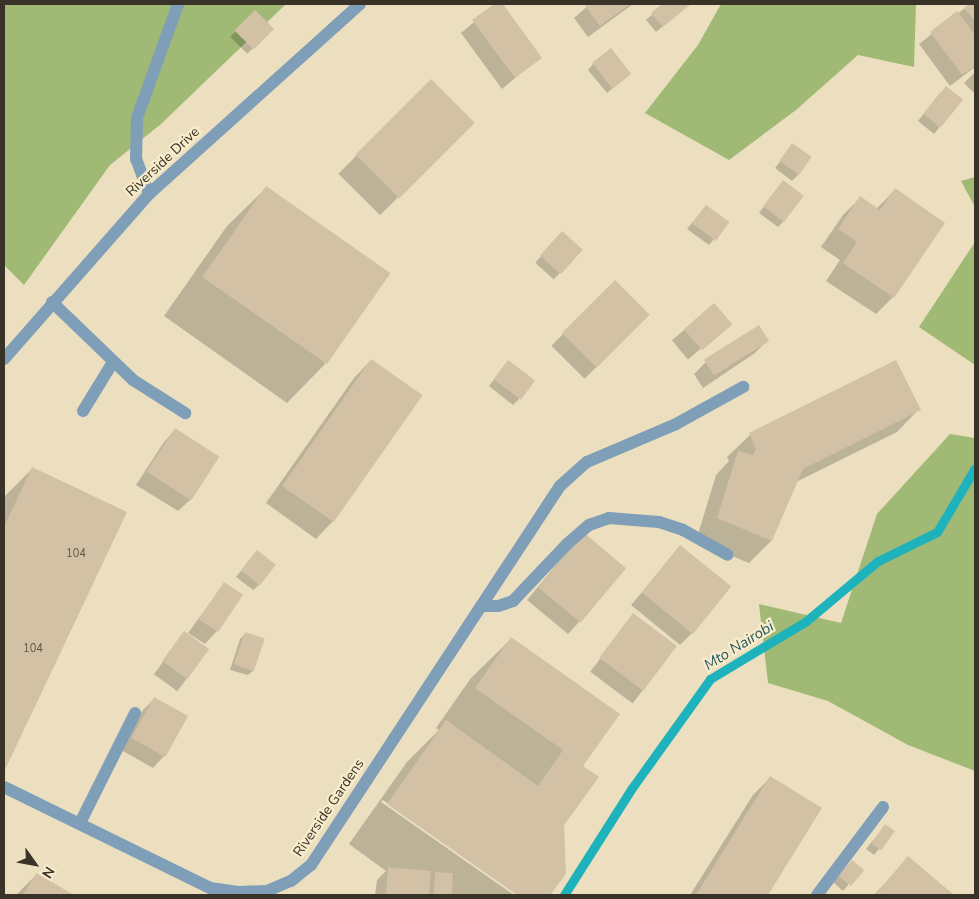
<!DOCTYPE html>
<html>
<head>
<meta charset="utf-8">
<style>
	body { margin:0 }
	#map { position:relative; width:979px; height:899px; overflow:hidden; background:#ebdfbf; font-family:"Nunito Sans",sans-serif }
	div>[style] { position:absolute }
	[style*='--x'] { left:calc(var(--x)*1px); top:calc(var(--y)*1px); width:calc(var(--w)*1px); rotate:calc(var(--a)*1deg) }
	.green>* { inset:0; background:#a0b975 }
	.shadow>* { inset:0; background:#0003; transform-origin:0 0 }
	.stream>* { height:9px; margin:-4.5px; padding:0 4.5px; transform-origin:4.5px; border-radius:4.5px; background:#1eb3bc }
	.building>* { inset:0; background:#d3c1a5; transform-origin:0 0 }
	.minor>* { height:12px; margin:-6px; padding:0 6px; transform-origin:6px; border-radius:6px; background:#7f9eb8 }
	span { translate:-50% -50%; white-space:nowrap; text-align:center; line-height:1.15; -webkit-text-stroke:4.5px #f8eccc; paint-order:stroke }
	.number-label { font-size:11px; color:#5f5646 }
	.number-label span { -webkit-text-stroke-width:0 }
	.street-label { font-size:14px; color:#383326 }
	.water-label { font-size:15px; color:#245b5f; font-style:italic }
	.frame { position:absolute; inset:0; border:5px solid #383326; pointer-events:none }
	.north { position:absolute; left:10px; top:839px; width:50px; height:50px; -webkit-text-stroke:4px #f8eccc; paint-order:stroke; rotate:122deg; font-size:14px; font-weight:700; line-height:20px; text-align:center; color:#383326 }
	.north::after { content:''; display:block; margin:auto; width:18px; height:22px; background:#383326; clip-path:polygon(50% 0,100% 100%,50% 72%,0 100%) }
</style>
</head>
<body>
<div id="map">
	<div class="green">
		<div style="clip-path:polygon(4px 4px,286px 4px,161px 124px,110px 165px,24px 285px,4px 265px)"></div>
		<div style="clip-path:polygon(721px 4px,916px 4px,914px 67px,858px 55px,796px 110px,729px 160px,645px 113px,698px 45px)"></div>
		<div style="clip-path:polygon(975px 177px,975px 207px,961px 181px)"></div>
		<div style="clip-path:polygon(975px 242px,975px 365px,919px 327px)"></div>
		<div style="clip-path:polygon(950px 434px,975px 438px,975px 771px,908px 745px,828px 701px,768px 683px,759px 604px,841px 623px,877px 514px)"></div>
	</div>
	<div class="shadow">
		<div style="clip-path:polygon(496px 4px,501px 4px,540px 57px,502px 89px,461px 33px)"></div>
		<div style="clip-path:polygon(590px 4px,633px 4px,588px 37px,574px 18px)"></div>
		<div style="clip-path:polygon(664px 4px,690px 4px,656px 32px,646px 20px)"></div>
		<div style="clip-path:polygon(970px 4px,975px 4px,975px 67px,950px 86px,919px 44px)"></div>
		<div style="left:255px;top:12px;width:24px;height:35px;rotate:45deg"></div>
		<div style="clip-path:polygon(593px 64px,624px 79px,607px 93px,588px 70px)"></div>
		<div style="clip-path:polygon(975px 72px,975px 93px,974px 93px,964px 83px)"></div>
		<div style="left:431px;top:81px;width:59px;height:131px;rotate:45deg"></div>
		<div style="clip-path:polygon(940px 93px,939px 128px,934px 134px,918px 121px)"></div>
		<div style="clip-path:polygon(793px 145px,798px 175px,792px 181px,775px 168px)"></div>
		<div style="clip-path:polygon(783px 182px,784px 221px,778px 227px,759px 213px)"></div>
		<div style="clip-path:polygon(266px 188px,325px 364px,287px 403px,164px 316px,227px 226px)"></div>
		<div style="clip-path:polygon(895px 190px,893px 297px,876px 314px,826px 281px,840px 260px,821px 247px,843px 215px,860px 198px,876px 209px)"></div>
		<div style="clip-path:polygon(706px 206px,714px 239px,709px 245px,687px 229px)"></div>
		<div style="left:562px;top:233px;width:25px;height:40px;rotate:42deg"></div>
		<div style="left:615px;top:282px;width:47px;height:90px;rotate:45deg"></div>
		<div style="left:714px;top:305px;width:25px;height:55px;rotate:50deg"></div>
		<div style="clip-path:polygon(758px 327px,767px 341px,755px 353px,703px 388px,694px 374px,706px 362px)"></div>
		<div style="clip-path:polygon(371px 360px,333px 521px,316px 539px,266px 503px,354px 378px)"></div>
		<div style="clip-path:polygon(895px 361px,919px 409px,897px 432px,796px 482px,771px 541px,749px 563px,696px 541px,716px 475px,729px 461px,727px 457px,750px 435px)"></div>
		<div style="clip-path:polygon(508px 362px,519px 399px,513px 405px,489px 386px)"></div>
		<div style="clip-path:polygon(175px 430px,218px 457px,190px 500px,178px 511px,136px 485px,164px 442px)"></div>
		<div style="clip-path:polygon(32px 469px,126px 513px,4px 769px,4px 497px)"></div>
		<div style="clip-path:polygon(572px 546px,579px 622px,568px 634px,527px 600px)"></div>
		<div style="clip-path:polygon(680px 547px,692px 633px,680px 645px,631px 605px)"></div>
		<div style="clip-path:polygon(251px 558px,259px 585px,253px 590px,236px 577px)"></div>
		<div style="clip-path:polygon(224px 584px,216px 632px,205px 644px,188px 633px)"></div>
		<div style="left:633px;top:615px;width:53px;height:71px;rotate:37deg"></div>
		<div style="left:184px;top:633px;width:29px;height:51px;rotate:36deg"></div>
		<div style="clip-path:polygon(245px 634px,263px 639px,254px 670px,248px 675px,230px 670px,240px 639px)"></div>
		<div style="clip-path:polygon(511px 639px,581px 766px,563px 825px,565px 873px,549px 895px,519px 895px,383px 800px,381px 802px,514px 895px,375px 895px,377px 880px,386px 871px,349px 844px,407px 762px,439px 730px,436px 728px,471px 678px)"></div>
		<div style="clip-path:polygon(155px 698px,164px 756px,153px 768px,121px 750px,143px 710px)"></div>
		<div style="clip-path:polygon(770px 778px,820px 809px,766px 895px,690px 895px,753px 795px)"></div>
		<div style="clip-path:polygon(885px 826px,879px 849px,874px 855px,866px 849px)"></div>
		<div style="clip-path:polygon(908px 858px,952px 895px,874px 895px)"></div>
		<div style="clip-path:polygon(847px 867px,848px 885px,843px 891px,833px 882px)"></div>
		<div style="clip-path:polygon(36px 875px,72px 895px,16px 895px)"></div>
	</div>
	<div class="stream">
		<div style="--x:564;--y:895;--w:127;--a:-57.6"></div>
		<div style="--x:632;--y:788;--w:134;--a:-54.4"></div>
		<div style="--x:710;--y:679;--w:111;--a:-31"></div>
		<div style="--x:805;--y:622;--w:95;--a:-39.9"></div>
		<div style="--x:878;--y:561;--w:66;--a:-26.2"></div>
		<div style="--x:937;--y:532;--w:74;--a:-59.3"></div>
	</div>
	<div class="building">
		<div style="clip-path:polygon(494px 4px,503px 4px,542px 58px,515px 78px,472px 20px)"></div>
		<div style="clip-path:polygon(588px 4px,630px 4px,600px 26px,585px 6px)"></div>
		<div style="clip-path:polygon(662px 4px,691px 4px,663px 27px,651px 13px)"></div>
		<div style="clip-path:polygon(969px 4px,975px 4px,975px 21px,964px 8px)"></div>
		<div style="left:255px;top:10px;width:27px;height:29px;rotate:45deg"></div>
		<div style="clip-path:polygon(957px 11px,975px 35px,975px 66px,962px 75px,930px 32px)"></div>
		<div style="left:611px;top:48px;width:33px;height:24px;rotate:52deg"></div>
		<div style="left:431px;top:79px;width:62px;height:107px;rotate:45deg"></div>
		<div style="left:946px;top:86px;width:22px;height:36px;rotate:39deg"></div>
		<div style="left:792px;top:143px;width:24px;height:22px;rotate:35deg"></div>
		<div style="left:783px;top:180px;width:26px;height:33px;rotate:37deg"></div>
		<div style="left:266px;top:186px;width:152px;height:111px;rotate:35deg"></div>
		<div style="clip-path:polygon(895px 188px,945px 223px,894px 298px,843px 263px,857px 242px,838px 229px,860px 196px,880px 210px)"></div>
		<div style="left:706px;top:205px;width:29px;height:23px;rotate:36deg"></div>
		<div style="left:562px;top:231px;width:28px;height:33px;rotate:42deg"></div>
		<div style="left:615px;top:280px;width:49px;height:75px;rotate:45deg"></div>
		<div style="left:714px;top:303px;width:28px;height:40px;rotate:49deg"></div>
		<div style="left:759px;top:325px;width:19px;height:65px;rotate:58deg"></div>
		<div style="left:371px;top:359px;width:63px;height:155px;rotate:35deg"></div>
		<div style="left:508px;top:360px;width:34px;height:24px;rotate:37deg"></div>
		<div style="clip-path:polygon(896px 360px,921px 410px,803px 469px,772px 541px,717px 518px,738px 451px,753px 455px,756px 449px,749px 433px)"></div>
		<div style="left:175px;top:428px;width:53px;height:52px;rotate:33deg"></div>
		<div style="clip-path:polygon(32px 467px,127px 512px,4px 772px,4px 527px)"></div>
		<div style="left:584px;top:533px;width:55px;height:71px;rotate:40deg"></div>
		<div style="left:680px;top:545px;width:66px;height:61px;rotate:39deg"></div>
		<div style="left:257px;top:550px;width:24px;height:26px;rotate:38deg"></div>
		<div style="left:224px;top:582px;width:23px;height:45px;rotate:34deg"></div>
		<div style="left:633px;top:613px;width:55px;height:56px;rotate:37deg"></div>
		<div style="left:184px;top:631px;width:31px;height:37px;rotate:36deg"></div>
		<div style="left:245px;top:632px;width:21px;height:34px;rotate:19deg"></div>
		<div style="clip-path:polygon(511px 637px,620px 714px,583px 766px,599px 777px,564px 825px,566px 874px,550px 895px,517px 895px,387px 804px,446px 720px,538px 786px,563px 750px,475px 688px)"></div>
		<div style="left:154px;top:697px;width:39px;height:47px;rotate:29deg"></div>
		<div style="clip-path:polygon(770px 776px,822px 808px,768px 895px,696px 895px)"></div>
		<div style="left:885px;top:824px;width:12px;height:24px;rotate:35deg"></div>
		<div style="clip-path:polygon(908px 856px,954px 895px,875px 895px)"></div>
		<div style="left:852px;top:860px;width:16px;height:21px;rotate:40deg"></div>
		<div style="clip-path:polygon(388px 867px,431px 871px,429px 895px,386px 895px)"></div>
		<div style="left:435px;top:872px;width:18px;height:23px;rotate:3deg"></div>
		<div style="clip-path:polygon(36px 873px,74px 895px,23px 895px)"></div>
	</div>
	<div class="minor">
		<div style="--x:149;--y:194;--w:37;--a:-110"></div>
		<div style="--x:136;--y:159;--w:41;--a:-88.6"></div>
		<div style="--x:137;--y:118;--w:121;--a:-70.2"></div>
		<div style="--x:52;--y:302;--w:112;--a:43.9"></div>
		<div style="--x:133;--y:380;--w:62;--a:32.4"></div>
		<div style="--x:4;--y:359;--w:220;--a:-48.7"></div>
		<div style="--x:149;--y:194;--w:284;--a:-42"></div>
		<div style="--x:83;--y:411;--w:57;--a:-58.5"></div>
		<div style="--x:481;--y:606;--w:17;--a:0"></div>
		<div style="--x:498;--y:606;--w:16;--a:-18"></div>
		<div style="--x:513;--y:601;--w:79;--a:-46.5"></div>
		<div style="--x:567;--y:544;--w:29;--a:-41"></div>
		<div style="--x:589;--y:525;--w:21;--a:-19"></div>
		<div style="--x:609;--y:518;--w:50;--a:4.6"></div>
		<div style="--x:659;--y:522;--w:25;--a:18"></div>
		<div style="--x:683;--y:530;--w:51;--a:29.1"></div>
		<div style="--x:4;--y:787;--w:229;--a:26.1"></div>
		<div style="--x:210;--y:888;--w:28;--a:8"></div>
		<div style="--x:238;--y:892;--w:29;--a:-2"></div>
		<div style="--x:267;--y:891;--w:26;--a:-23"></div>
		<div style="--x:291;--y:881;--w:26;--a:-39"></div>
		<div style="--x:311;--y:865;--w:453;--a:-56.7"></div>
		<div style="--x:560;--y:486;--w:36;--a:-42"></div>
		<div style="--x:587;--y:462;--w:97;--a:-23.1"></div>
		<div style="--x:676;--y:424;--w:77;--a:-28.9"></div>
		<div style="--x:80;--y:823;--w:123;--a:-63.4"></div>
		<div style="--x:817;--y:895;--w:110;--a:-53.1"></div>
	</div>
	<div class="number-label">
		<span style="left:76px;top:554px">104</span>
		<span style="left:33px;top:649px">104</span>
	</div>
	<div class="street-label">
		<span style="left:163px;top:162px;rotate:-43deg">Riverside Drive</span>
		<span style="left:329px;top:808px;rotate:-56deg">Riverside Gardens</span>
	</div>
	<div class="water-label">
		<span style="left:739px;top:646px;rotate:-32deg">Mto Nairobi</span>
	</div>
	<div class="frame"></div>
	<div class="north">N</div>
</div>
</body>
</html>
